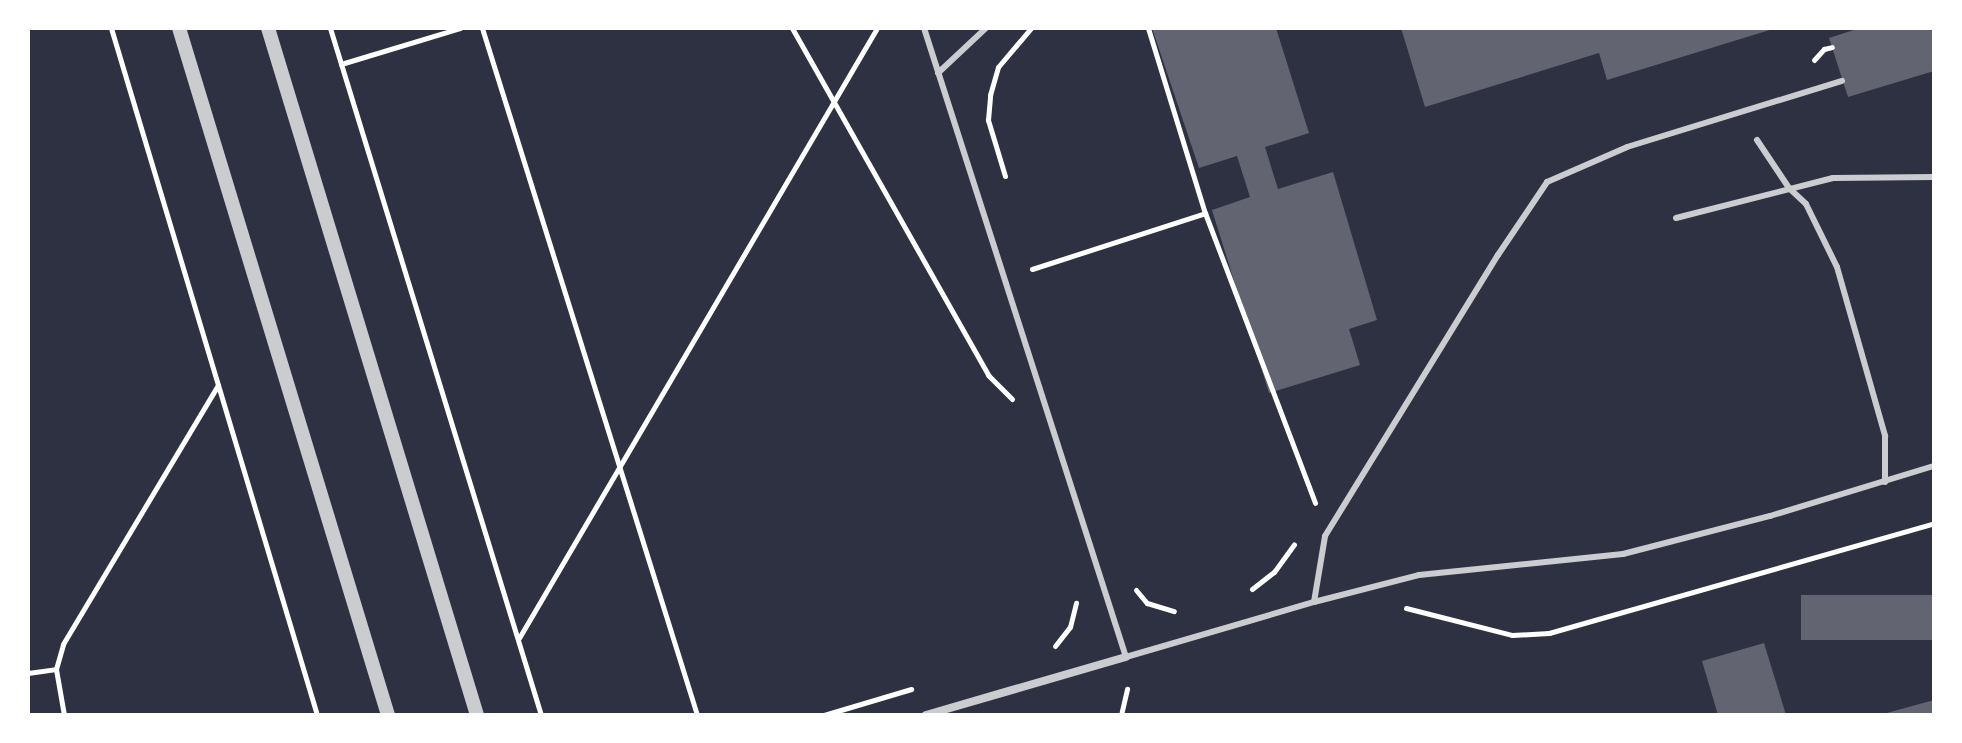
<!DOCTYPE html>
<html>
<head>
<meta charset="utf-8">
<style>
	body { margin:0 }
	#map { position:relative; width:1962px; height:743px; overflow:hidden; background:#2d3142; font-family:"DM Sans",sans-serif }
	div>[style] { position:absolute }
	[style*='--x'] { left:calc(var(--x)*1px); top:calc(var(--y)*1px); width:calc(var(--w)*1px); rotate:calc(var(--a)*1deg) }
	.building>* { inset:0; background:#626471; transform-origin:0 0 }
	.path>* { height:5px; margin:-2.5px; padding:0 2.5px; transform-origin:2.5px; border-radius:2.5px; background:#fff }
	.service>* { height:6px; margin:-3px; padding:0 3px; transform-origin:3px; border-radius:3px; background:#caccd0 }
	.minor>* { height:8px; margin:-4px; padding:0 4px; transform-origin:4px; border-radius:4px; background:#caccd0 }
	.tertiary>* { height:14px; margin:-7px; padding:0 7px; transform-origin:7px; border-radius:7px; background:#caccd0 }
	span { translate:-50% -50%; white-space:nowrap; text-align:center; line-height:1.15; -webkit-text-stroke:6px #fff; paint-order:stroke }
	.frame { position:absolute; inset:0; border:30px solid #fff; pointer-events:none }
</style>
</head>
<body>
<div id="map">
	<div class="building">
		<div style="clip-path:polygon(1152px 28px,1276px 28px,1309px 133px,1265px 147px,1278px 189px,1333px 172px,1377px 320px,1349px 329px,1360px 365px,1269px 393px,1212px 210px,1250px 197px,1237px 156px,1199px 168px)"></div>
		<div style="clip-path:polygon(1401px 28px,1772px 28px,1773px 29px,1607px 80px,1599px 53px,1425px 107px)"></div>
		<div style="clip-path:polygon(1860px 28px,1934px 28px,1934px 71px,1848px 97px,1829px 38px)"></div>
		<div style="left:1934px;top:595px;width:45px;height:133px;rotate:90deg"></div>
		<div style="clip-path:polygon(1764px 643px,1786px 715px,1718px 715px,1702px 661px)"></div>
		<div style="clip-path:polygon(1934px 700px,1934px 715px,1883px 715px,1883px 714px)"></div>
	</div>
	<div class="path">
		<div style="--x:111;--y:28;--w:717;--a:73.31"></div>
		<div style="--x:330;--y:28;--w:719;--a:72.93"></div>
		<div style="--x:482;--y:28;--w:720;--a:72.62"></div>
		<div style="--x:792;--y:28;--w:399;--a:60.5"></div>
		<div style="--x:988;--y:375;--w:34;--a:45"></div>
		<div style="--x:1148;--y:28;--w:194;--a:72.9"></div>
		<div style="--x:1205;--y:213;--w:310;--a:69.2"></div>
		<div style="--x:1814;--y:60;--w:15;--a:-48"></div>
		<div style="--x:1824;--y:49;--w:8;--a:-14"></div>
		<div style="--x:341;--y:64;--w:124;--a:-16.8"></div>
		<div style="--x:1005;--y:176;--w:59;--a:-106.9"></div>
		<div style="--x:988;--y:120;--w:25;--a:-85"></div>
		<div style="--x:990;--y:95;--w:29;--a:-74"></div>
		<div style="--x:998;--y:67;--w:51;--a:-49.8"></div>
		<div style="--x:1032;--y:269;--w:182;--a:-17.9"></div>
		<div style="--x:1252;--y:589;--w:28;--a:-38"></div>
		<div style="--x:1274;--y:572;--w:34;--a:-54"></div>
		<div style="--x:1136;--y:590;--w:17;--a:50"></div>
		<div style="--x:1147;--y:603;--w:28;--a:17"></div>
		<div style="--x:1406;--y:608;--w:109;--a:14.3"></div>
		<div style="--x:1512;--y:635;--w:37;--a:-3"></div>
		<div style="--x:1549;--y:633;--w:400;--a:-15.9"></div>
		<div style="--x:519;--y:638;--w:707;--a:-59.59"></div>
		<div style="--x:1055;--y:646;--w:24;--a:-52"></div>
		<div style="--x:1070;--y:627;--w:25;--a:-76"></div>
		<div style="--x:28;--y:673;--w:28;--a:-8"></div>
		<div style="--x:64;--y:715;--w:47;--a:-99.9"></div>
		<div style="--x:56;--y:669;--w:26;--a:-74"></div>
		<div style="--x:63;--y:644;--w:302;--a:-59.1"></div>
		<div style="--x:824;--y:715;--w:91;--a:-16.6"></div>
		<div style="--x:1121;--y:715;--w:27;--a:-77"></div>
	</div>
	<div class="service">
		<div style="--x:924;--y:28;--w:661;--a:72.2"></div>
		<div style="--x:1126;--y:657;--w:196;--a:-16.3"></div>
		<div style="--x:1314;--y:602;--w:108;--a:-14.4"></div>
		<div style="--x:1419;--y:575;--w:205;--a:-5.9"></div>
		<div style="--x:1623;--y:554;--w:152;--a:-14.5"></div>
		<div style="--x:1770;--y:516;--w:171;--a:-17"></div>
		<div style="--x:938;--y:73;--w:66;--a:-43.2"></div>
		<div style="--x:1757;--y:140;--w:58;--a:56.3"></div>
		<div style="--x:1789;--y:188;--w:23;--a:43"></div>
		<div style="--x:1806;--y:204;--w:70;--a:63.8"></div>
		<div style="--x:1837;--y:267;--w:176;--a:74.1"></div>
		<div style="--x:1885;--y:436;--w:46;--a:90"></div>
		<div style="--x:1676;--y:218;--w:162;--a:-14.3"></div>
		<div style="--x:1833;--y:178;--w:101;--a:-0.6"></div>
		<div style="--x:1314;--y:602;--w:67;--a:-80.5"></div>
		<div style="--x:1325;--y:536;--w:330;--a:-58.4"></div>
		<div style="--x:1498;--y:255;--w:88;--a:-56.1"></div>
		<div style="--x:1547;--y:182;--w:87;--a:-23.6"></div>
		<div style="--x:1627;--y:147;--w:225;--a:-17.1"></div>
	</div>
	<div class="minor">
		<div style="--x:926;--y:715;--w:208;--a:-16.2"></div>
	</div>
	<div class="tertiary">
		<div style="--x:179;--y:28;--w:718;--a:73.08"></div>
		<div style="--x:268;--y:28;--w:718;--a:73.08"></div>
	</div>
	<div class="frame"></div>
</div>
</body>
</html>
